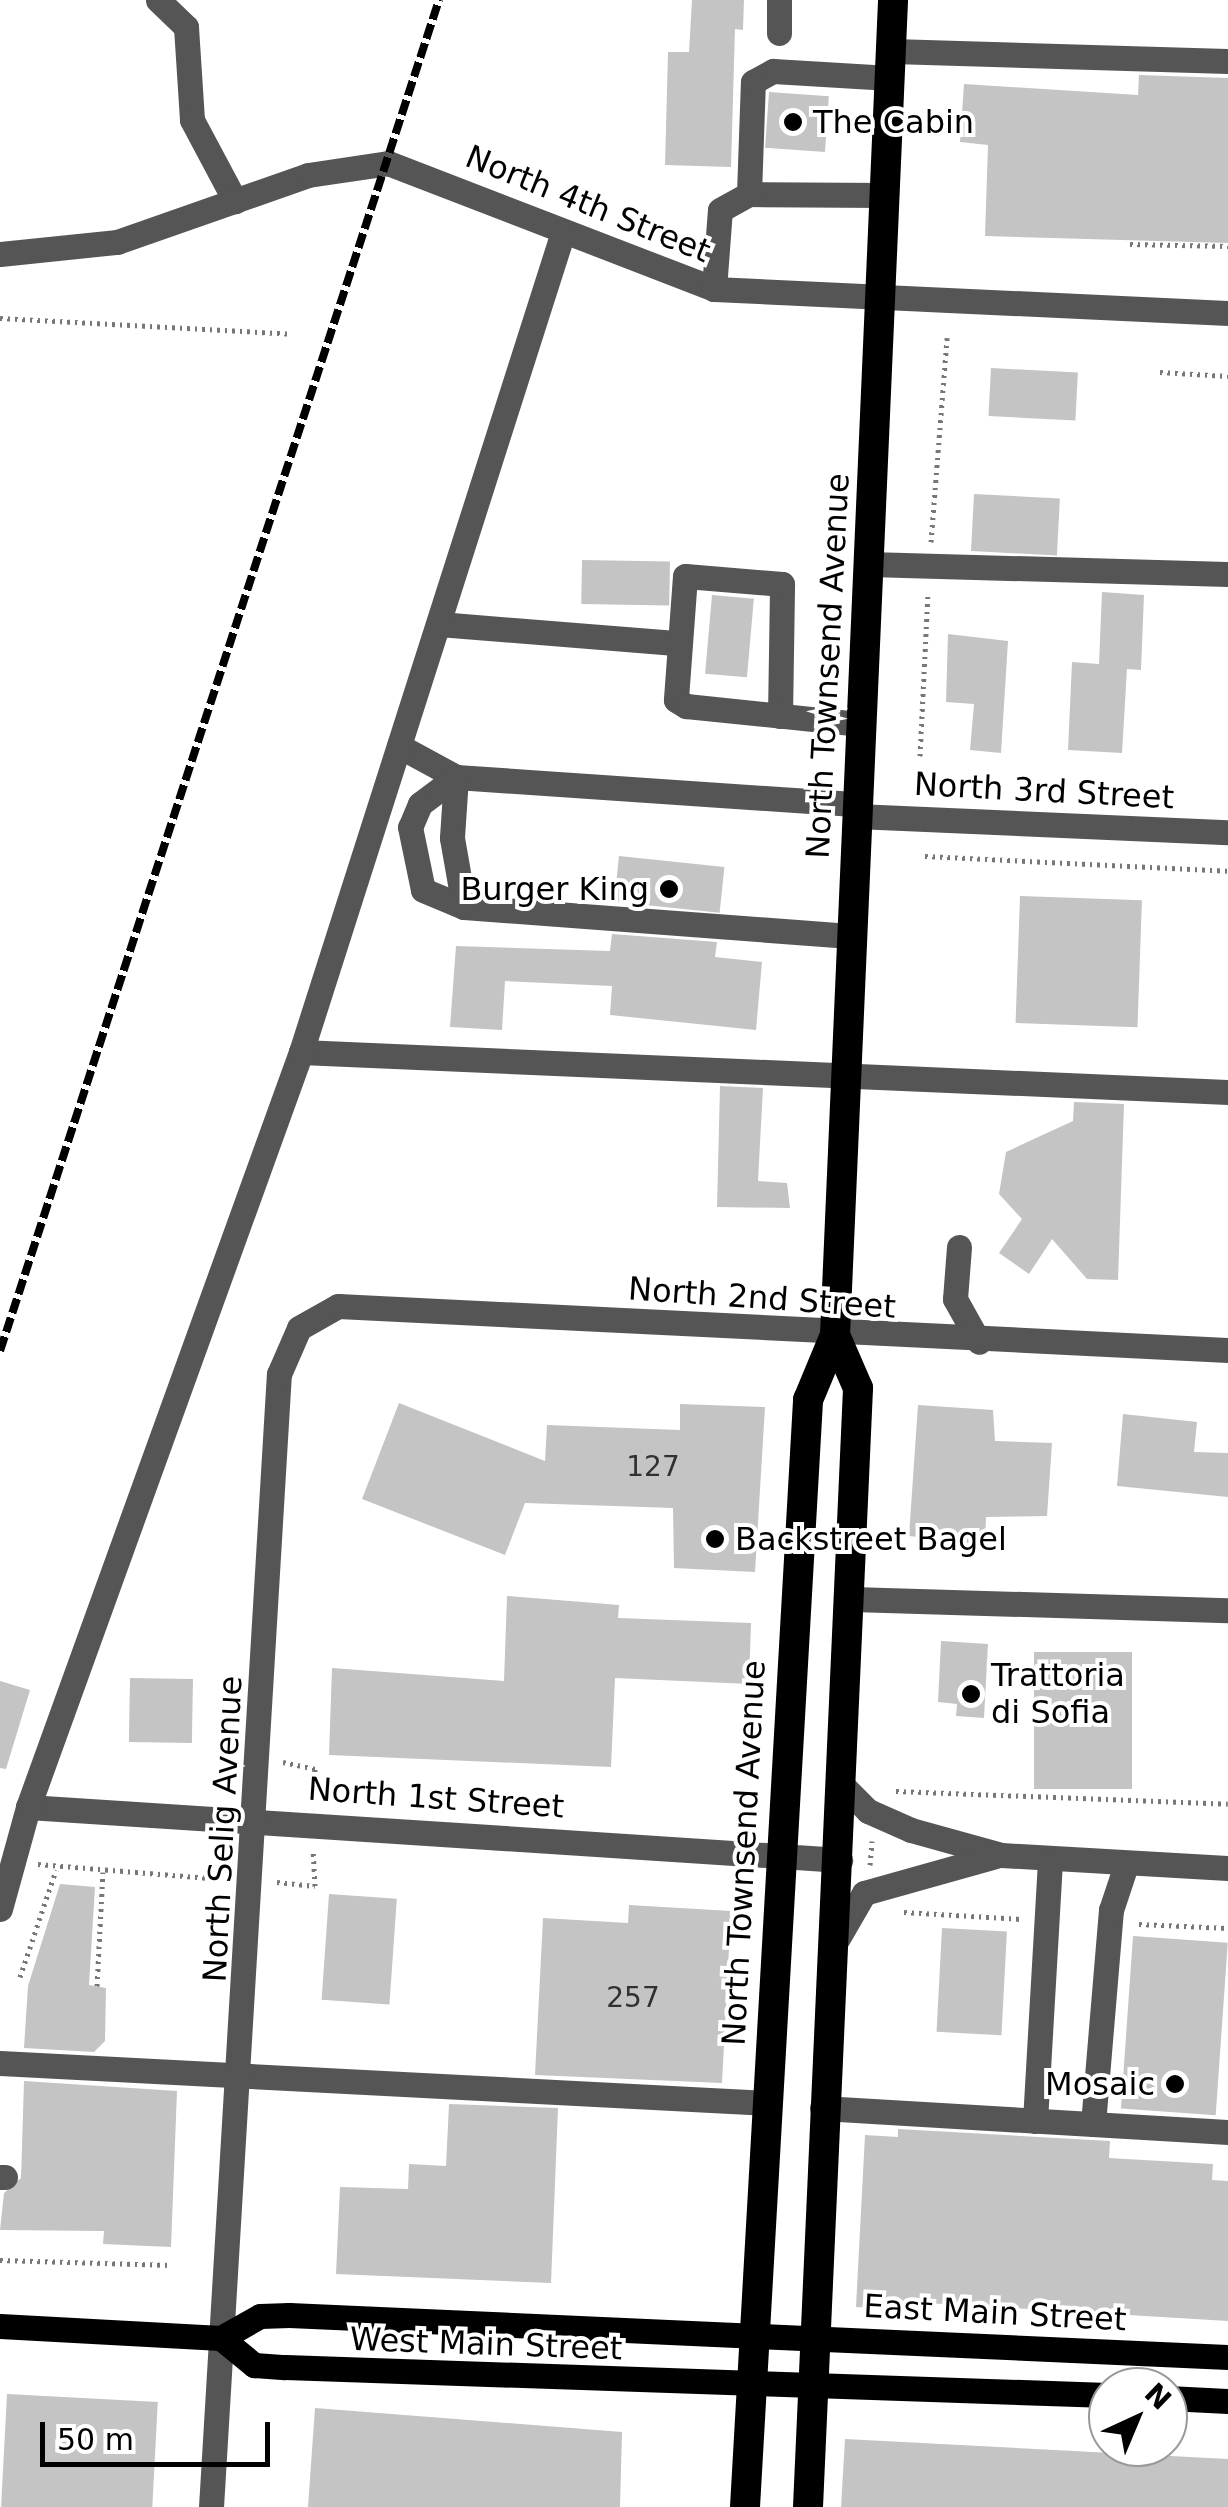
<!DOCTYPE html>
<html>
<head>
<meta charset="utf-8">
<style>
	body { margin:0 }
	#map { position:relative; width:1228px; height:2507px; overflow:hidden; background:#fff; font-family:"DejaVu Sans",sans-serif }
	div>[style] { position:absolute }
	[style*='--x'] { left:calc(var(--x)*1px); top:calc(var(--y)*1px); width:calc(var(--w)*1px); rotate:calc(var(--a)*1deg) }
	.building>* { inset:0; background:#c4c4c4; transform-origin:0 0 }
	.path>* { height:5px; margin-top:-2.5px; transform-origin:0; background:repeating-linear-gradient(90deg,#777 0 2.5px,transparent 0 7.5px) }
	.minor>* { height:25px; margin:-12.5px; padding:0 12.5px; transform-origin:12.5px; border-radius:12.5px; background:#555 }
	.major>* { height:25px; margin:-12.5px; padding:0 12.5px; transform-origin:12.5px; border-radius:12.5px; background:#000 }
	.highway>* { height:30px; margin:-15px; padding:0 15px; transform-origin:15px; border-radius:15px; background:#000 }
	.rail>* { height:8px; margin-top:-4px; transform-origin:0; background:repeating-linear-gradient(90deg,#000 0 15px,transparent 0 20px) }
	.dots>* { width:28px; height:28px; translate:-50% -50%; box-sizing:border-box; border:5px solid #fff; border-radius:50% }
	span { translate:-50% -50%; white-space:nowrap; text-align:center; line-height:1.15; -webkit-text-stroke:8px #fff; paint-order:stroke }
	.number-label { font-size:28px; color:#313131 }
	.number-label span { -webkit-text-stroke-width:0 }
	.poi-label { font-size:32px; color:#000 }
	.left { translate:0 -50%; text-align:left }
	.right { translate:-100% -50%; text-align:right }
	.street-label { font-size:32px; color:#000 }
	.north { position:absolute; left:1088px; top:2367px; width:100px; height:100px; box-sizing:border-box; background:#fff; border:2px solid #999; border-radius:50%; rotate:44deg; font-size:28px; font-weight:700; line-height:40px; text-align:center; color:#000 }
	.north::after { content:''; display:block; margin:auto; width:35px; height:45px; background:#000; clip-path:polygon(50% 0,100% 100%,50% 72%,0 100%) }
	.scale { position:absolute; left:40px; top:2422px; width:230px; height:45px; box-sizing:border-box; border:5px solid #000; border-top:0; padding-left:12px; font-size:30px; line-height:35px; white-space:nowrap; color:#000; -webkit-text-stroke:8px #fff; paint-order:stroke }
</style>
</head>
<body>
<div id="map">
	<div class="building">
		<div style="clip-path:polygon(692px 0,744px 0,743px 30px,735px 29px,731px 167px,665px 165px,668px 52px,689px 52px)"></div>
		<div style="clip-path:polygon(1139px 75px,1228px 78px,1228px 243px,985px 236px,988px 145px,960px 142px,964px 84px,1138px 95px)"></div>
		<div style="left:769px;top:92px;width:60px;height:56px;rotate:4deg"></div>
		<div style="left:991px;top:368px;width:87px;height:48px;rotate:3deg"></div>
		<div style="left:974px;top:494px;width:86px;height:57px;rotate:3deg"></div>
		<div style="left:582px;top:560px;width:88px;height:44px;rotate:1deg"></div>
		<div style="clip-path:polygon(1102px 592px,1144px 595px,1141px 670px,1127px 669px,1122px 753px,1068px 750px,1072px 662px,1099px 664px)"></div>
		<div style="left:712px;top:595px;width:42px;height:79px;rotate:5deg"></div>
		<div style="clip-path:polygon(948px 634px,1008px 641px,1001px 753px,970px 750px,974px 704px,946px 702px)"></div>
		<div style="left:619px;top:856px;width:106px;height:46px;rotate:6deg"></div>
		<div style="left:1020px;top:896px;width:122px;height:127px;rotate:2deg"></div>
		<div style="clip-path:polygon(612px 934px,717px 942px,715px 957px,762px 962px,756px 1030px,610px 1015px,612px 986px,505px 981px,502px 1030px,450px 1027px,456px 946px,610px 951px)"></div>
		<div style="clip-path:polygon(720px 1086px,763px 1088px,758px 1181px,787px 1183px,790px 1208px,717px 1207px)"></div>
		<div style="clip-path:polygon(1074px 1102px,1124px 1104px,1118px 1280px,1087px 1279px,1052px 1239px,1029px 1274px,999px 1253px,1022px 1219px,999px 1194px,1006px 1152px,1073px 1121px)"></div>
		<div style="clip-path:polygon(399px 1403px,545px 1461px,547px 1425px,680px 1430px,680px 1404px,765px 1407px,755px 1572px,674px 1568px,673px 1508px,525px 1503px,505px 1555px,362px 1499px)"></div>
		<div style="clip-path:polygon(918px 1405px,993px 1410px,995px 1441px,1052px 1443px,1047px 1516px,986px 1517px,985px 1545px,909px 1536px)"></div>
		<div style="clip-path:polygon(1123px 1414px,1197px 1422px,1194px 1452px,1228px 1453px,1228px 1497px,1117px 1486px)"></div>
		<div style="clip-path:polygon(507px 1596px,619px 1605px,618px 1618px,751px 1623px,749px 1684px,615px 1678px,611px 1767px,329px 1755px,332px 1668px,504px 1681px)"></div>
		<div style="clip-path:polygon(941px 1641px,988px 1644px,984px 1718px,956px 1716px,957px 1704px,938px 1702px)"></div>
		<div style="left:1034px;top:1652px;width:98px;height:137px"></div>
		<div style="left:130px;top:1678px;width:63px;height:64px;rotate:1deg"></div>
		<div style="clip-path:polygon(0 1681px,30px 1690px,6px 1769px,0 1768px)"></div>
		<div style="clip-path:polygon(60px 1884px,95px 1887px,89px 1985px,106px 1988px,105px 2041px,94px 2052px,24px 2048px,28px 1986px)"></div>
		<div style="left:329px;top:1894px;width:68px;height:106px;rotate:4deg"></div>
		<div style="clip-path:polygon(629px 1905px,731px 1911px,722px 2083px,535px 2075px,543px 1918px,628px 1923px)"></div>
		<div style="left:942px;top:1928px;width:65px;height:104px;rotate:3deg"></div>
		<div style="left:1133px;top:1936px;width:95px;height:173px;rotate:4deg"></div>
		<div style="clip-path:polygon(24px 2081px,177px 2091px,171px 2247px,103px 2244px,104px 2231px,0 2230px,4px 2193px,21px 2178px)"></div>
		<div style="clip-path:polygon(449px 2104px,558px 2108px,551px 2283px,336px 2274px,340px 2187px,408px 2189px,409px 2164px,446px 2166px)"></div>
		<div style="clip-path:polygon(898px 2129px,1110px 2141px,1109px 2158px,1213px 2164px,1212px 2180px,1228px 2181px,1228px 2321px,893px 2301px,892px 2309px,856px 2307px,865px 2135px,898px 2137px)"></div>
		<div style="left:7px;top:2394px;width:151px;height:113px;rotate:3deg"></div>
		<div style="clip-path:polygon(315px 2408px,622px 2432px,620px 2507px,308px 2507px)"></div>
		<div style="clip-path:polygon(845px 2439px,1228px 2459px,1228px 2507px,841px 2507px)"></div>
	</div>
	<div class="path">
		<div style="--x:1130;--y:244;--w:98;--a:1.2"></div>
		<div style="--x:0;--y:318;--w:292;--a:3.1"></div>
		<div style="--x:1160;--y:372;--w:68;--a:3.4"></div>
		<div style="--x:931;--y:542;--w:205;--a:-85.5"></div>
		<div style="--x:920;--y:756;--w:164;--a:-87.2"></div>
		<div style="--x:925;--y:856;--w:303;--a:2.8"></div>
		<div style="--x:283;--y:1762;--w:33;--a:12"></div>
		<div style="--x:315;--y:1769;--w:30;--a:92"></div>
		<div style="--x:896;--y:1791;--w:332;--a:2.2"></div>
		<div style="--x:38;--y:1864;--w:184;--a:4.7"></div>
		<div style="--x:870;--y:1865;--w:24;--a:-85"></div>
		<div style="--x:277;--y:1882;--w:38;--a:6"></div>
		<div style="--x:315;--y:1886;--w:36;--a:-93"></div>
		<div style="--x:904;--y:1912;--w:119;--a:3.4"></div>
		<div style="--x:1139;--y:1924;--w:89;--a:2.6"></div>
		<div style="--x:20;--y:1977;--w:113;--a:-71.4"></div>
		<div style="--x:97;--y:1986;--w:114;--a:-87"></div>
		<div style="--x:0;--y:2260;--w:171;--a:1.7"></div>
	</div>
	<div class="minor">
		<div style="--x:158;--y:0;--w:39;--a:44"></div>
		<div style="--x:186;--y:27;--w:93;--a:86.3"></div>
		<div style="--x:192;--y:120;--w:92;--a:62"></div>
		<div style="--x:779;--y:0;--w:33;--a:90"></div>
		<div style="--x:892;--y:51;--w:336;--a:1.7"></div>
		<div style="--x:885;--y:195;--w:136;--a:-179.6"></div>
		<div style="--x:749;--y:194;--w:112;--a:-88"></div>
		<div style="--x:753;--y:82;--w:23;--a:-29"></div>
		<div style="--x:773;--y:71;--w:117;--a:3.4"></div>
		<div style="--x:0;--y:254;--w:118;--a:-5.9"></div>
		<div style="--x:117;--y:242;--w:202;--a:-19.3"></div>
		<div style="--x:308;--y:175;--w:81;--a:-8.5"></div>
		<div style="--x:388;--y:163;--w:350;--a:21.1"></div>
		<div style="--x:714;--y:289;--w:515;--a:2.67"></div>
		<div style="--x:714;--y:289;--w:79;--a:-85.7"></div>
		<div style="--x:720;--y:210;--w:33;--a:-29"></div>
		<div style="--x:869;--y:564;--w:359;--a:1.6"></div>
		<div style="--x:439;--y:624;--w:237;--a:4.6"></div>
		<div style="--x:780;--y:716;--w:132;--a:-89.1"></div>
		<div style="--x:782;--y:584;--w:97;--a:-175.3"></div>
		<div style="--x:685;--y:576;--w:124;--a:94.2"></div>
		<div style="--x:676;--y:700;--w:12;--a:31"></div>
		<div style="--x:686;--y:706;--w:176;--a:5.9"></div>
		<div style="--x:399;--y:746;--w:65;--a:28.5"></div>
		<div style="--x:456;--y:777;--w:402;--a:3.9"></div>
		<div style="--x:456;--y:777;--w:61;--a:93.8"></div>
		<div style="--x:452;--y:838;--w:70;--a:80.1"></div>
		<div style="--x:464;--y:907;--w:387;--a:4.3"></div>
		<div style="--x:456;--y:777;--w:45;--a:143.1"></div>
		<div style="--x:420;--y:804;--w:25;--a:113"></div>
		<div style="--x:410;--y:827;--w:64;--a:78.3"></div>
		<div style="--x:423;--y:890;--w:44;--a:22.5"></div>
		<div style="--x:856;--y:816;--w:372;--a:2.5"></div>
		<div style="--x:301;--y:1052;--w:928;--a:2.47"></div>
		<div style="--x:959;--y:1247;--w:52;--a:94.4"></div>
		<div style="--x:955;--y:1299;--w:49;--a:60.8"></div>
		<div style="--x:852;--y:1599;--w:376;--a:1.7"></div>
		<div style="--x:839;--y:1782;--w:41;--a:45"></div>
		<div style="--x:868;--y:1811;--w:47;--a:23.8"></div>
		<div style="--x:911;--y:1830;--w:93;--a:15.5"></div>
		<div style="--x:1001;--y:1855;--w:227;--a:3.3"></div>
		<div style="--x:28;--y:1807;--w:814;--a:3.73"></div>
		<div style="--x:0;--y:1909;--w:106;--a:-74.6"></div>
		<div style="--x:28;--y:1807;--w:803;--a:-70.12"></div>
		<div style="--x:301;--y:1052;--w:861;--a:-72.28"></div>
		<div style="--x:838;--y:1938;--w:52;--a:-60"></div>
		<div style="--x:864;--y:1893;--w:137;--a:-15.7"></div>
		<div style="--x:0;--y:2063;--w:769;--a:2.98"></div>
		<div style="--x:822;--y:2108;--w:407;--a:3.4"></div>
		<div style="--x:1035;--y:2121;--w:261;--a:-86.7"></div>
		<div style="--x:1093;--y:2124;--w:215;--a:-85.2"></div>
		<div style="--x:1111;--y:1910;--w:47;--a:-71.6"></div>
		<div style="--x:0;--y:2177;--w:5;--a:0"></div>
		<div style="--x:211;--y:2507;--w:1135;--a:-86.57"></div>
		<div style="--x:279;--y:1374;--w:50;--a:-66.5"></div>
		<div style="--x:299;--y:1328;--w:45;--a:-29.4"></div>
		<div style="--x:338;--y:1306;--w:891;--a:2.83"></div>
	</div>
	<div class="major">
		<div style="--x:0;--y:2326;--w:221;--a:3.1"></div>
		<div style="--x:221;--y:2338;--w:43;--a:39.3"></div>
		<div style="--x:254;--y:2365;--w:31;--a:4"></div>
		<div style="--x:285;--y:2367;--w:823;--a:1.95"></div>
		<div style="--x:221;--y:2338;--w:45;--a:-29.4"></div>
		<div style="--x:260;--y:2316;--w:29;--a:-2"></div>
		<div style="--x:289;--y:2315;--w:940;--a:2.56"></div>
		<div style="--x:1168;--y:2398;--w:60;--a:2.9"></div>
	</div>
	<div class="highway">
		<div style="--x:745;--y:2507;--w:1109;--a:-86.74"></div>
		<div style="--x:808;--y:1400;--w:70;--a:-67.4"></div>
		<div style="--x:835;--y:1335;--w:1336;--a:-87.51"></div>
		<div style="--x:808;--y:2507;--w:1120;--a:-87.44"></div>
		<div style="--x:858;--y:1388;--w:58;--a:-113.5"></div>
	</div>
	<div class="rail">
		<div style="--x:0;--y:1351;--w:1421;--a:-72"></div>
	</div>
	<div class="dots">
		<div style="left:793px;top:122px;background:#000"></div>
		<div style="left:669px;top:889px;background:#000"></div>
		<div style="left:715px;top:1539px;background:#000"></div>
		<div style="left:971px;top:1694px;background:#000"></div>
		<div style="left:1175px;top:2084px;background:#000"></div>
	</div>
	<div class="number-label">
		<span style="left:653px;top:1467px">127</span>
		<span style="left:633px;top:1998px">257</span>
	</div>
	<div class="poi-label">
		<span class="left" style="left:813px;top:122px">The Cabin</span>
		<span class="right" style="left:649px;top:889px">Burger King</span>
		<span class="left" style="left:735px;top:1539px">Backstreet Bagel</span>
		<span class="left" style="left:991px;top:1694px">Trattoria<br>di Sofia</span>
		<span class="right" style="left:1155px;top:2084px">Mosaic</span>
	</div>
	<div class="street-label">
		<span style="left:588px;top:204px;rotate:22deg">North 4th Street</span>
		<span style="left:828px;top:666px;rotate:-87deg">North Townsend Avenue</span>
		<span style="left:1044px;top:791px;rotate:3deg">North 3rd Street</span>
		<span style="left:762px;top:1298px;rotate:4deg">North 2nd Street</span>
		<span style="left:436px;top:1798px;rotate:4deg">North 1st Street</span>
		<span style="left:223px;top:1829px;rotate:-87deg">North Selig Avenue</span>
		<span style="left:744px;top:1853px;rotate:-87deg">North Townsend Avenue</span>
		<span style="left:995px;top:2313px;rotate:3deg">East Main Street</span>
		<span style="left:486px;top:2344px;rotate:2deg">West Main Street</span>
	</div>
	<div class="north">N</div>
	<div class="scale">50 m</div>
</div>
</body>
</html>
